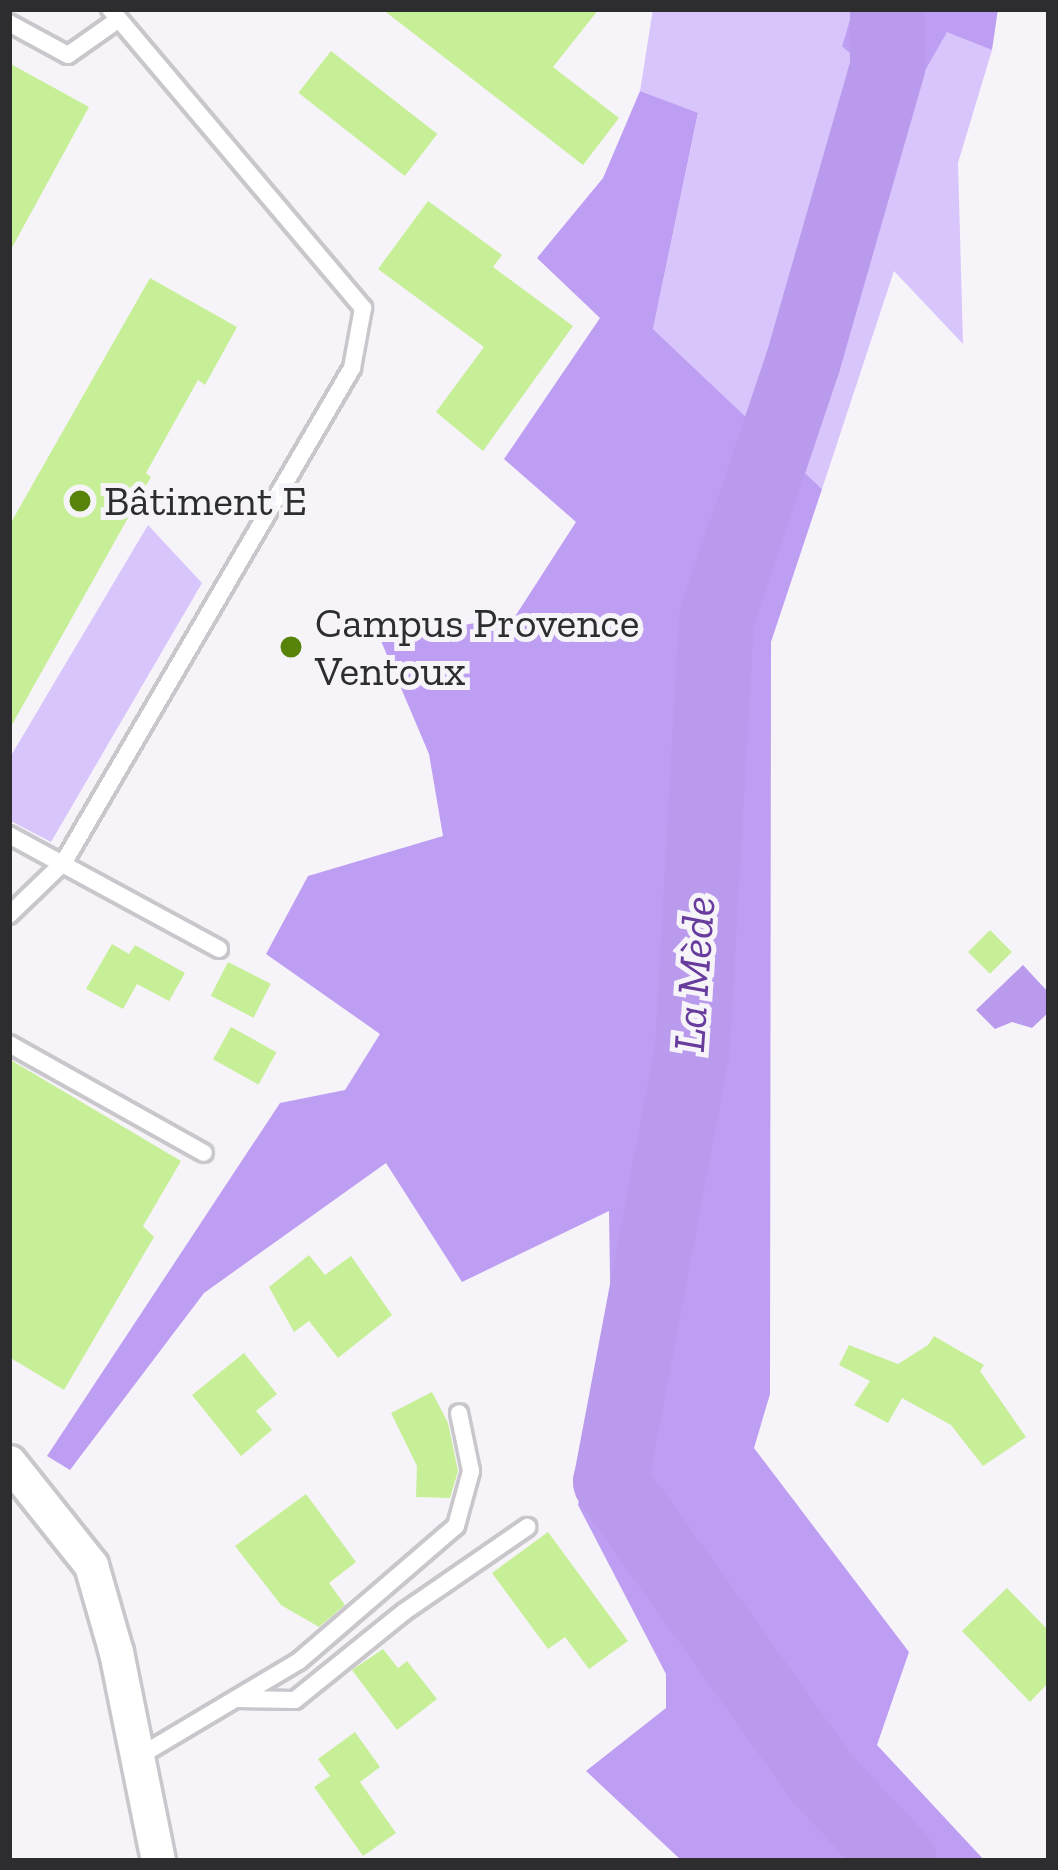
<!DOCTYPE html>
<html>
<head>
<meta charset="utf-8">
<style>
	body { margin:0 }
	#map { position:relative; width:1058px; height:1870px; overflow:hidden; background:#f6f4f9; font-family:"Zilla Slab",serif }
	div>[style] { position:absolute }
	[style*='--x'] { left:calc(var(--x)*1px); top:calc(var(--y)*1px); width:calc(var(--w)*1px); rotate:calc(var(--a)*1deg) }
	.green>* { inset:0; background:#d8c5fb }
	.forest>* { inset:0; background:#be9ef2 }
	.water>* { inset:0; background:#ba9aed }
	.river>* { height:75px; margin:-37.5px; padding:0 37.5px; transform-origin:37.5px; border-radius:37.5px; background:#ba9aed }
	.building>* { inset:0; background:#c6ef97; transform-origin:0 0 }
	.roads { filter:drop-shadow(3px 0 #c9c7cc) drop-shadow(-3px 0 #c9c7cc) drop-shadow(0 3px #c9c7cc) drop-shadow(0 -3px #c9c7cc) }
	.service>* { height:16px; margin:-8px; padding:0 8px; transform-origin:8px; border-radius:8px; background:#fff }
	.minor>* { height:33px; margin:-16.5px; padding:0 16.5px; transform-origin:16.5px; border-radius:16.5px; background:#fff }
	.dots>* { width:33px; height:33px; translate:-50% -50%; box-sizing:border-box; border:6px solid #f6f4f9; border-radius:50% }
	span { translate:-50% -50%; white-space:nowrap; text-align:center; line-height:1.15; -webkit-text-stroke:10px #f6f4f9; paint-order:stroke }
	.poi-label { font-size:42px; color:#2d2d2f }
	.left { translate:0 -50%; text-align:left }
	.water-label { font-size:45px; color:#673c9d; font-style:italic }
	.frame { position:absolute; inset:0; border:12px solid #2d2d2f; pointer-events:none }
</style>
</head>
<body>
<div id="map">
	<div class="green">
		<div style="clip-path:polygon(653px 9px,853px 9px,842px 46px,947px 31px,992px 50px,958px 163px,963px 344px,894px 271px,822px 489px,653px 329px,698px 114px,640px 91px)"></div>
		<div style="clip-path:polygon(148px 525px,202px 583px,51px 842px,9px 820px,9px 759px)"></div>
	</div>
	<div class="forest">
		<div style="clip-path:polygon(853px 9px,998px 9px,992px 50px,947px 32px,906px 104px,842px 46px)"></div>
		<div style="clip-path:polygon(640px 91px,698px 113px,653px 329px,822px 489px,771px 642px,770px 1394px,754px 1448px,909px 1652px,877px 1745px,985px 1861px,682px 1861px,586px 1771px,666px 1708px,666px 1674px,578px 1505px,611px 1344px,609px 1211px,462px 1282px,386px 1163px,204px 1293px,70px 1470px,47px 1456px,280px 1103px,345px 1090px,380px 1034px,266px 954px,308px 876px,443px 836px,429px 754px,381px 641px,516px 615px,576px 522px,504px 459px,600px 318px,537px 258px,603px 178px)"></div>
	</div>
	<div class="water">
		<div style="clip-path:polygon(1023px 965px,1049px 993px,1049px 1012px,1032px 1028px,1012px 1022px,995px 1029px,976px 1010px)"></div>
	</div>
	<div class="river">
		<div style="--x:887;--y:9;--w:58;--a:90"></div>
		<div style="--x:887;--y:67;--w:308;--a:106"></div>
		<div style="--x:802;--y:363;--w:269;--a:108.6"></div>
		<div style="--x:716;--y:618;--w:432;--a:93.2"></div>
		<div style="--x:692;--y:1049;--w:440;--a:100.7"></div>
		<div style="--x:610;--y:1481;--w:365;--a:54.5"></div>
		<div style="--x:822;--y:1778;--w:113;--a:47.1"></div>
	</div>
	<div class="building">
		<div style="clip-path:polygon(382px 9px,599px 9px,553px 67px,619px 118px,583px 165px)"></div>
		<div style="left:331px;top:51px;width:135px;height:53px;rotate:38deg"></div>
		<div style="clip-path:polygon(9px 63px,89px 107px,9px 253px)"></div>
		<div style="clip-path:polygon(428px 201px,502px 255px,493px 267px,573px 326px,483px 451px,436px 412px,484px 347px,378px 269px)"></div>
		<div style="clip-path:polygon(150px 278px,237px 327px,205px 385px,198px 380px,146px 473px,151px 477px,9px 730px,9px 526px)"></div>
		<div style="left:990px;top:930px;width:31px;height:31px;rotate:45deg"></div>
		<div style="clip-path:polygon(112px 944px,129px 954px,135px 945px,185px 973px,169px 1001px,137px 984px,123px 1009px,86px 989px)"></div>
		<div style="left:228px;top:962px;width:48px;height:38px;rotate:27deg"></div>
		<div style="left:231px;top:1027px;width:52px;height:37px;rotate:29deg"></div>
		<div style="clip-path:polygon(9px 1059px,181px 1161px,143px 1226px,154px 1237px,64px 1390px,9px 1357px)"></div>
		<div style="clip-path:polygon(309px 1255px,325px 1275px,351px 1256px,392px 1315px,338px 1358px,309px 1321px,294px 1332px,269px 1287px)"></div>
		<div style="clip-path:polygon(934px 1336px,984px 1365px,980px 1371px,1026px 1437px,983px 1466px,951px 1425px,902px 1398px,888px 1423px,854px 1405px,870px 1381px,839px 1365px,849px 1345px,898px 1364px,928px 1345px)"></div>
		<div style="clip-path:polygon(244px 1353px,277px 1394px,256px 1411px,272px 1430px,241px 1456px,192px 1395px)"></div>
		<div style="clip-path:polygon(432px 1392px,448px 1423px,458px 1471px,450px 1498px,416px 1497px,417px 1466px,391px 1413px)"></div>
		<div style="clip-path:polygon(306px 1494px,356px 1562px,329px 1583px,345px 1605px,319px 1627px,281px 1605px,235px 1546px)"></div>
		<div style="clip-path:polygon(548px 1532px,628px 1641px,589px 1669px,565px 1637px,548px 1649px,492px 1573px)"></div>
		<div style="clip-path:polygon(1007px 1588px,1049px 1631px,1049px 1682px,1030px 1702px,962px 1631px)"></div>
		<div style="clip-path:polygon(383px 1649px,398px 1668px,407px 1661px,437px 1699px,397px 1730px,352px 1670px)"></div>
		<div style="clip-path:polygon(355px 1732px,380px 1767px,360px 1782px,396px 1833px,363px 1856px,314px 1787px,330px 1776px,318px 1759px)"></div>
	</div>
	<div class="roads">
		<div class="service">
			<div style="--x:9;--y:23;--w:67;--a:28.5"></div>
			<div style="--x:68;--y:55;--w:62;--a:-35.2"></div>
			<div style="--x:9;--y:835;--w:239;--a:28.5"></div>
			<div style="--x:9;--y:915;--w:76;--a:-43.9"></div>
			<div style="--x:64;--y:862;--w:572;--a:-59.76"></div>
			<div style="--x:352;--y:368;--w:61;--a:-79.6"></div>
			<div style="--x:363;--y:308;--w:392;--a:-130.2"></div>
			<div style="--x:9;--y:1044;--w:223;--a:29.2"></div>
			<div style="--x:237;--y:1699;--w:58;--a:1"></div>
			<div style="--x:295;--y:1700;--w:140;--a:-38.9"></div>
			<div style="--x:404;--y:1612;--w:150;--a:-34.6"></div>
			<div style="--x:138;--y:1757;--w:187;--a:-30.8"></div>
			<div style="--x:299;--y:1661;--w:207;--a:-40.7"></div>
			<div style="--x:456;--y:1526;--w:57;--a:-74.7"></div>
			<div style="--x:471;--y:1471;--w:59;--a:-101.7"></div>
		</div>
		<div class="minor">
			<div style="--x:9;--y:1462;--w:132;--a:51.5"></div>
			<div style="--x:91;--y:1565;--w:91;--a:74"></div>
			<div style="--x:116;--y:1652;--w:213;--a:78.6"></div>
		</div>
	</div>
	<div class="dots">
		<div style="left:80px;top:501px;background:#58830a"></div>
		<div style="left:291px;top:647px;background:#58830a"></div>
	</div>
	<div class="poi-label">
		<span class="left" style="left:104px;top:501px">Bâtiment E</span>
		<span class="left" style="left:315px;top:647px">Campus Provence<br>Ventoux</span>
	</div>
	<div class="water-label">
		<span style="left:695px;top:974px;rotate:-86deg">La Mède</span>
	</div>
	<div class="frame"></div>
</div>
</body>
</html>
